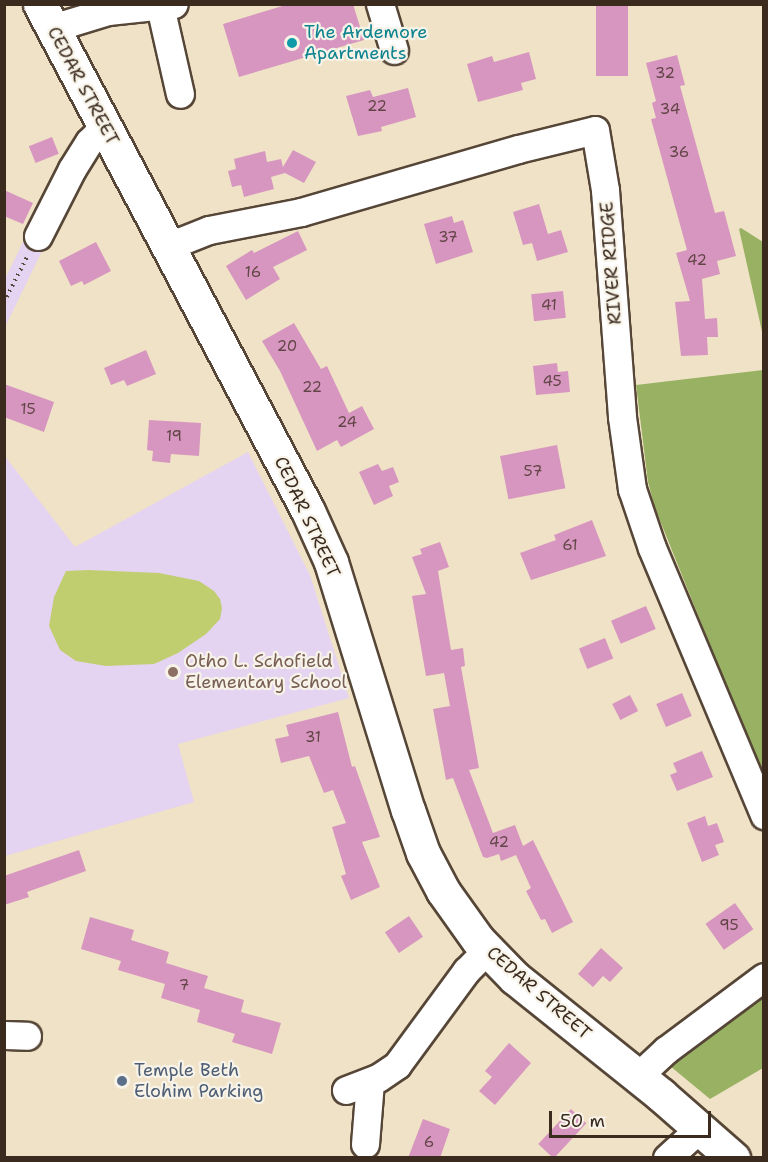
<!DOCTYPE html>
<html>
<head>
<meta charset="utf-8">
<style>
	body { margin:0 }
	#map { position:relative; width:768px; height:1162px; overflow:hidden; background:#f0e2c6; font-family:"Shantell Sans",sans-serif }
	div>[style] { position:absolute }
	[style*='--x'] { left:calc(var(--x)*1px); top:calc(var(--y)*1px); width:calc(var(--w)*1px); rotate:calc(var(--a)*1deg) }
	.built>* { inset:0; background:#e4d3f1 }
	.green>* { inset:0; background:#c1ce70 }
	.forest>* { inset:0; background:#98b162 }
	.building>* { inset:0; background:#d796bf; transform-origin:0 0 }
	.path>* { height:4px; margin-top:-2px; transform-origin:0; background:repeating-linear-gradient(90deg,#564637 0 1.5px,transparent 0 6px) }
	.roads { filter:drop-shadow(2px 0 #564637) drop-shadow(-2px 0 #564637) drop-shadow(0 2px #564637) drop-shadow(0 -2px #564637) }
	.minor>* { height:27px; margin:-13.5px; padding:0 13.5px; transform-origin:13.5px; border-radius:13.5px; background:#fff }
	.major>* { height:33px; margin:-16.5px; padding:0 16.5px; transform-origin:16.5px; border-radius:16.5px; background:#fff }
	.dots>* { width:16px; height:16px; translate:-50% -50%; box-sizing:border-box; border:3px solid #f7f3e8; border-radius:50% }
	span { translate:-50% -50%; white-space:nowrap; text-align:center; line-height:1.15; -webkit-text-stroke:4.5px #f7f3e8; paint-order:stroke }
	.number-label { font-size:15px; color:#624546 }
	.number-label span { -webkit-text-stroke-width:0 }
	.culture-label { font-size:18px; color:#0d838f }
	.left { translate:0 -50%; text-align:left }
	.street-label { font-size:18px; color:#3b2a1e }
	.education-label { font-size:18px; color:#785e54 }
	.service-label { font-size:18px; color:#4e5e75 }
	.frame { position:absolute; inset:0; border:6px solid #3b2a1e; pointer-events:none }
	.scale { position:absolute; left:549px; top:1111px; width:162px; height:27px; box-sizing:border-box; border:3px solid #3b2a1e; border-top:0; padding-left:8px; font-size:18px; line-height:21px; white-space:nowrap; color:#3b2a1e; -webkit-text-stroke:4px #f7f3e8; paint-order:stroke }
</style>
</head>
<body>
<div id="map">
	<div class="built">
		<div style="clip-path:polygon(24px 240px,43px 249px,5px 327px,5px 279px)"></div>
		<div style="clip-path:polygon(248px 452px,310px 575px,349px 698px,178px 744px,194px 802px,5px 856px,4px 455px,75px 547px)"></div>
	</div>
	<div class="green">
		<div style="clip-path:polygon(89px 570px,159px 573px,199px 581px,214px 591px,220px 599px,222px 608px,220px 619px,206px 634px,178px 653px,154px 664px,106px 666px,76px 661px,60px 650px,49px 626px,54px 597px,66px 571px)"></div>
	</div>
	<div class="forest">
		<div style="clip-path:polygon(741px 228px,763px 242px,763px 336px,739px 229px)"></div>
		<div style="clip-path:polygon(763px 370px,764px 370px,763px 777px,655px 508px,648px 482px,636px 385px)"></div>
		<div style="clip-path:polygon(763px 989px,763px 1068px,710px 1099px,664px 1061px)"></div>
	</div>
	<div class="building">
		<div style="clip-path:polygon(289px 4px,353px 4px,364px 40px,239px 77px,223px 24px)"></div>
		<div style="left:596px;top:4px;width:32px;height:72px"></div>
		<div style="clip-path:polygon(529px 52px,536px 79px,521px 83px,523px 90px,478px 102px,467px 64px,492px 56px,494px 62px)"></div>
		<div style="clip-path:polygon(677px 55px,685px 85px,680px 86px,715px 213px,724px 211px,736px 256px,717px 261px,720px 274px,702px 279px,705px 319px,717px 318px,718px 337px,707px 337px,708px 355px,681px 356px,675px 302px,690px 301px,676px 253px,687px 250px,651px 119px,656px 118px,652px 103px,656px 101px,646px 63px)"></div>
		<div style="clip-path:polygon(408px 88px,416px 117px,381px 127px,382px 131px,358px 136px,346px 96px,370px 90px,373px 97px)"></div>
		<div style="left:52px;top:137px;width:18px;height:25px;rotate:68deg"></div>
		<div style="clip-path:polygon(293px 150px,316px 162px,304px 183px,285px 173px,271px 177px,274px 189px,244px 197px,241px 185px,232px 187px,228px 171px,236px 169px,234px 159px,265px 151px,267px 162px,281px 159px,283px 167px)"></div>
		<div style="clip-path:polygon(4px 190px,33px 203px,23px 224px,4px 216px)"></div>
		<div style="clip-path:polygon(539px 204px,548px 234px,561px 230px,568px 252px,537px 261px,532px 243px,523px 245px,513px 212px)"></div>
		<div style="clip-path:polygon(452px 216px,454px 223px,463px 220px,473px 252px,436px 264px,424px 224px)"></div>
		<div style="clip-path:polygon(298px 231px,307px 250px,273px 267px,280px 279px,246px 300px,226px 266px,252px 250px,254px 253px)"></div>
		<div style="clip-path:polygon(96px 242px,111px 271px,84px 285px,82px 281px,71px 286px,59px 261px)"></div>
		<div style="left:563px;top:291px;width:27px;height:32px;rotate:84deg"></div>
		<div style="clip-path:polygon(294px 323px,321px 369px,327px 366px,349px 413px,362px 406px,374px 429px,341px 447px,337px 440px,317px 451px,280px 371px,262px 341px)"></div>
		<div style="clip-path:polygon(146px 350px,156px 374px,127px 386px,124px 380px,111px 385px,104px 368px)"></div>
		<div style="clip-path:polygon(557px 363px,558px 372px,568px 371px,570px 392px,536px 395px,533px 366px)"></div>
		<div style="clip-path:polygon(4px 384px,54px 402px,44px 432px,4px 417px)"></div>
		<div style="clip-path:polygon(149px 420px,201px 423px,199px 456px,171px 454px,170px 463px,152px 461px,153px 451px,147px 450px)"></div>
		<div style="left:557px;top:445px;width:44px;height:58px;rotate:79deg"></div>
		<div style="clip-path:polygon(378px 464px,382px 471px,393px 467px,399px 482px,389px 486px,393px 496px,374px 505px,359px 472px)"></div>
		<div style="clip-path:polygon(592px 520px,606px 556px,531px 580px,520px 553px,556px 540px,554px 535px)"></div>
		<div style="clip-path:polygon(440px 542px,449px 567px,438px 571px,451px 650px,463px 648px,465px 666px,461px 667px,479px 768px,469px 770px,493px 833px,515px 825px,523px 846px,533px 840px,573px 922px,552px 933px,545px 919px,541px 920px,526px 891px,531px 888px,516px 855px,501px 861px,499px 854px,487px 858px,483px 857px,453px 778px,446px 780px,433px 709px,450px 706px,444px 673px,426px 676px,412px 596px,426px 594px,412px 557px,422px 554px,420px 549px)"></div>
		<div style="left:646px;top:606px;width:25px;height:38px;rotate:67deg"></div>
		<div style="left:605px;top:638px;width:22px;height:28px;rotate:68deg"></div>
		<div style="left:682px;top:693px;width:25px;height:28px;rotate:67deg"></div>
		<div style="left:630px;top:695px;width:18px;height:20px;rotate:63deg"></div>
		<div style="clip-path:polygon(338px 712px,352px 767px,355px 766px,380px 837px,362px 842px,380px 887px,351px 900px,341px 876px,346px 874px,332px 827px,346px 823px,333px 790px,324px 793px,309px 756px,281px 763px,275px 739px,289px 736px,286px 725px)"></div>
		<div style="clip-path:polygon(702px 751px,713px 777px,677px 791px,670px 775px,677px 772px,673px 763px)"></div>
		<div style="clip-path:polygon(705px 816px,708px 826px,717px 823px,724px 842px,715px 845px,719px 855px,702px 862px,687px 823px)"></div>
		<div style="clip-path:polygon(79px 850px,86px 871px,27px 892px,29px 897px,4px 905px,4px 876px)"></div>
		<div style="left:735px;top:903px;width:32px;height:36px;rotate:55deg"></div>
		<div style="left:409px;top:916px;width:25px;height:29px;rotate:56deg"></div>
		<div style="clip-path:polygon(90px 917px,134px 930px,131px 940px,169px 952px,166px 963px,208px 976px,204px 988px,244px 1000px,241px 1012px,281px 1023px,272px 1054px,232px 1042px,235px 1034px,197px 1022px,200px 1010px,161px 998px,165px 984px,118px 970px,121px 961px,81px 949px)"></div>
		<div style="clip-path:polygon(601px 948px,623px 968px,610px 982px,603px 976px,593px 987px,578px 974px)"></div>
		<div style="clip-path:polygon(509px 1043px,531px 1063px,495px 1105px,479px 1091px,492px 1077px,485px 1071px)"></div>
		<div style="left:571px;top:1109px;width:21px;height:48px;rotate:43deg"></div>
		<div style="clip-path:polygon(423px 1119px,450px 1129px,440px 1158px,408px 1158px)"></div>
	</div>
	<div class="path">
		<div style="--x:4;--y:302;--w:53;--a:-62.9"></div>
	</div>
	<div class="roads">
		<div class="minor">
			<div style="--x:380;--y:4;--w:48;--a:73.1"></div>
			<div style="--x:160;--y:6;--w:90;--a:77.2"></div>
			<div style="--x:52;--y:28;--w:59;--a:-16.9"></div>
			<div style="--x:108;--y:11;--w:66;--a:-6.1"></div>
			<div style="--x:38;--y:236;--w:75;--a:-63.1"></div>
			<div style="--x:72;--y:169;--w:32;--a:-58"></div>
			<div style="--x:89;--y:142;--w:21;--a:-45"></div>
			<div style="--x:166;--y:247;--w:46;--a:-21.6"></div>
			<div style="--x:209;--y:230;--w:94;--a:-11.1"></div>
			<div style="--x:301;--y:212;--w:226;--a:-16.2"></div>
			<div style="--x:518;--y:149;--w:79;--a:-13.9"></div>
			<div style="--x:595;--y:130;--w:61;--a:80.5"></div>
			<div style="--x:605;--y:190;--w:228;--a:85.7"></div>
			<div style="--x:622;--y:417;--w:73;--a:82.1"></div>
			<div style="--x:632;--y:489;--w:62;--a:71.3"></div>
			<div style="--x:652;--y:548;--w:290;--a:67.2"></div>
			<div style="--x:4;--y:1035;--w:23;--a:2"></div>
			<div style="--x:638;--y:1076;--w:38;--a:-43"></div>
			<div style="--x:666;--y:1050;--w:122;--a:-36.7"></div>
			<div style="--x:346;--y:1090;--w:34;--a:-21"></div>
			<div style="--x:378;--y:1078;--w:23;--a:-34"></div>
			<div style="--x:397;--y:1065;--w:117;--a:-53.7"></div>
			<div style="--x:466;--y:971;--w:30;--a:-45"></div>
			<div style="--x:365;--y:1144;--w:62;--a:-85.4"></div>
			<div style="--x:667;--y:1158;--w:45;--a:-42.3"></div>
		</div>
		<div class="major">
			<div style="--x:40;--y:4;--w:573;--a:62.14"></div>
			<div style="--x:308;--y:511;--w:56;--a:65.7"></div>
			<div style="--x:331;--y:562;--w:260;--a:72.8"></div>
			<div style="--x:408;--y:810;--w:46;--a:70.8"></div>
			<div style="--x:423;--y:853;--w:43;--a:62.2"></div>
			<div style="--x:443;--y:891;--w:60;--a:54.5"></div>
			<div style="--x:478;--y:940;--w:53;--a:45.8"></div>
			<div style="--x:515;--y:978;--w:187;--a:38.7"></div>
			<div style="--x:661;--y:1095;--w:96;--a:41.2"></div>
		</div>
	</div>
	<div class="dots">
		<div style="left:292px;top:43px;background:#0f9aa8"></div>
		<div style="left:173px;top:672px;background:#8d6e63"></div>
		<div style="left:122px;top:1081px;background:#5c6f8a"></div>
	</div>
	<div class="number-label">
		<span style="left:665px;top:74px">32</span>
		<span style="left:377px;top:107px">22</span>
		<span style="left:670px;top:110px">34</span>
		<span style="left:679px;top:153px">36</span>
		<span style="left:448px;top:238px">37</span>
		<span style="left:697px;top:261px">42</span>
		<span style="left:253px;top:273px">16</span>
		<span style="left:549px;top:306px">41</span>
		<span style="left:287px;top:347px">20</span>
		<span style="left:552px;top:382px">45</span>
		<span style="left:312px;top:388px">22</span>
		<span style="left:28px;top:410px">15</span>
		<span style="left:347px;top:423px">24</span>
		<span style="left:174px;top:437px">19</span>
		<span style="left:533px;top:472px">57</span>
		<span style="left:570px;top:546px">61</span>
		<span style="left:313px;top:738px">31</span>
		<span style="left:499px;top:843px">42</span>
		<span style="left:729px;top:926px">95</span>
		<span style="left:184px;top:986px">7</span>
		<span style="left:429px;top:1143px">6</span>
	</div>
	<div class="culture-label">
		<span class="left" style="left:304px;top:43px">The Ardemore<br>Apartments</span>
	</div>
	<div class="street-label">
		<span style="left:83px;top:86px;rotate:62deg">CEDAR STREET</span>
		<span style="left:611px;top:263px;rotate:-94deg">RIVER RIDGE</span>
		<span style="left:307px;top:517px;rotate:65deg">CEDAR STREET</span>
		<span style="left:539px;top:993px;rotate:41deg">CEDAR STREET</span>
	</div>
	<div class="education-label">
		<span class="left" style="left:185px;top:672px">Otho L. Schofield<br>Elementary School</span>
	</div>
	<div class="service-label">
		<span class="left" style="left:134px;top:1081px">Temple Beth<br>Elohim Parking</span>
	</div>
	<div class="frame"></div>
	<div class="scale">50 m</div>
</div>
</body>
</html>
